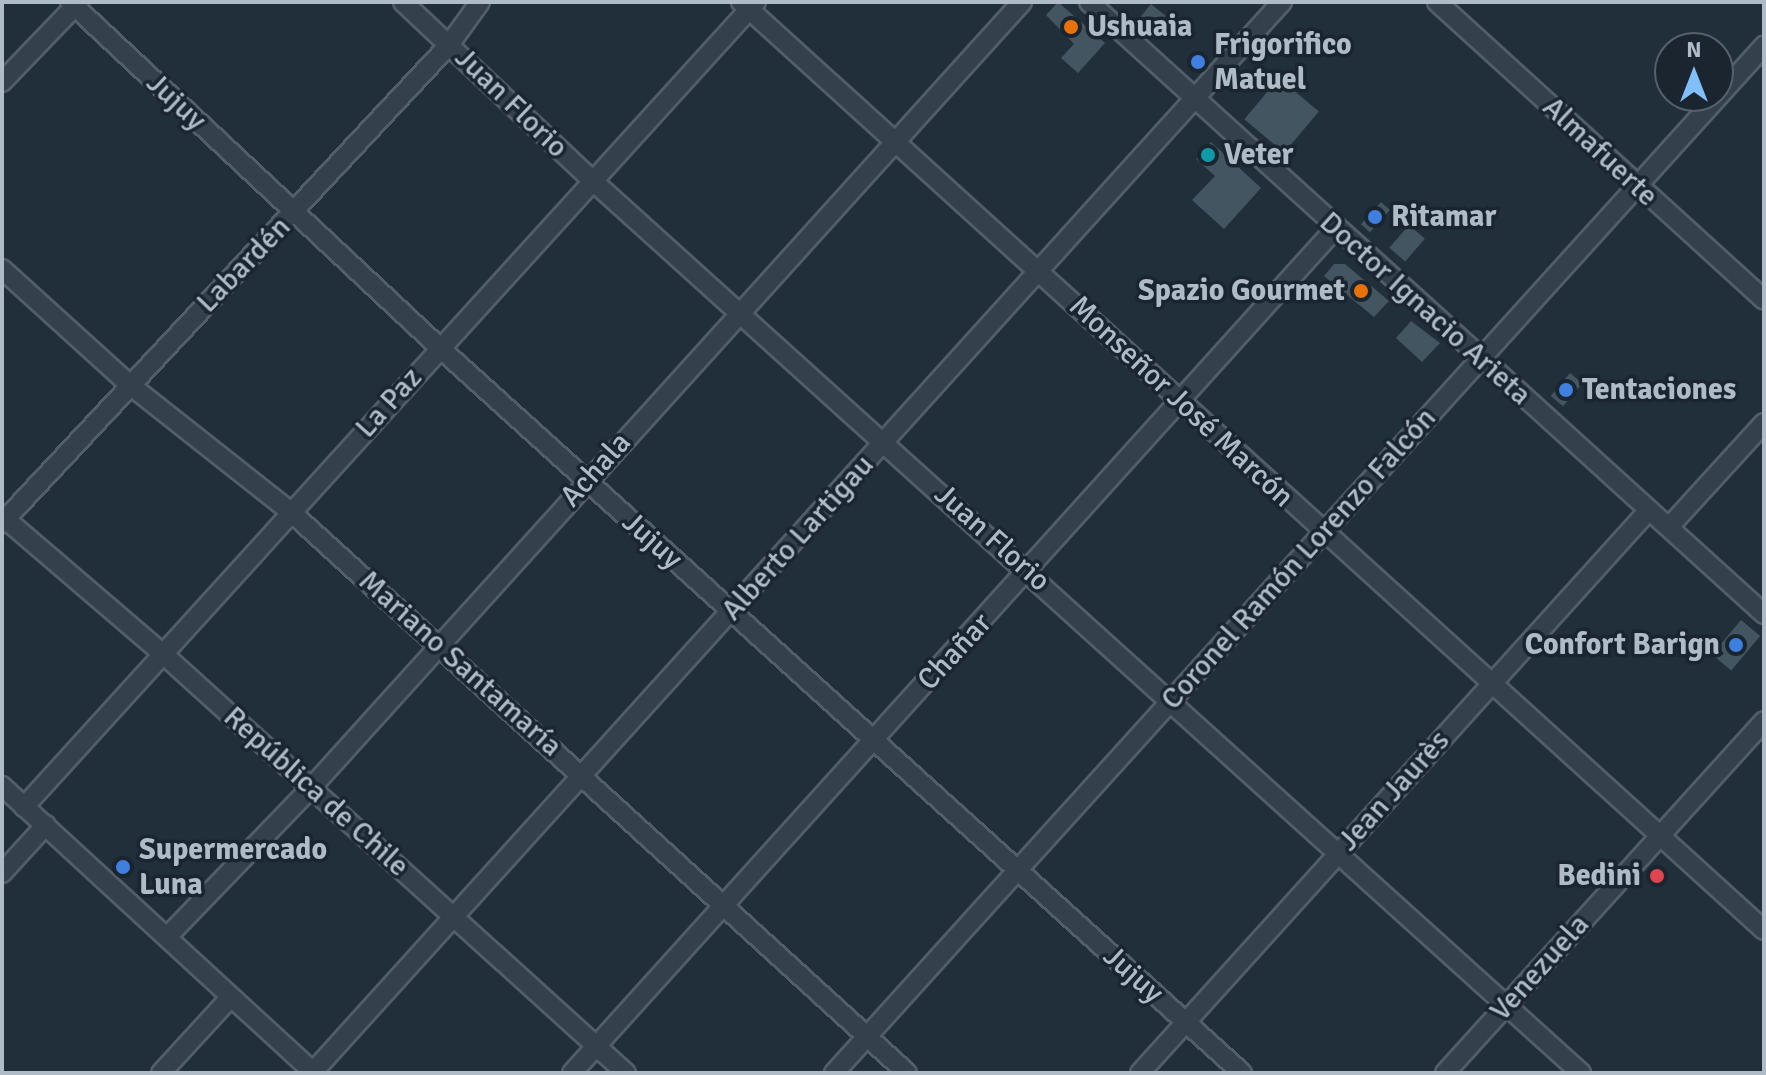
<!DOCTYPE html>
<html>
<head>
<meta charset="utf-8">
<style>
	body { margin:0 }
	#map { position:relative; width:1766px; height:1075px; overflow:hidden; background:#212f3b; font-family:Signika,sans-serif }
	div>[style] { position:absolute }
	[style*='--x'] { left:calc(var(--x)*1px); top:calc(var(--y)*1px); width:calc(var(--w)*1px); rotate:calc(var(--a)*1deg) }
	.building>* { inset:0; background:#445562; transform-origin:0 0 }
	.roads { filter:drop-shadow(2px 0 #525e69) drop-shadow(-2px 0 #525e69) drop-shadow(0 2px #525e69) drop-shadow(0 -2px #525e69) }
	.minor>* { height:18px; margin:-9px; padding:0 9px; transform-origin:9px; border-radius:9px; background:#34404b }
	.dots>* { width:22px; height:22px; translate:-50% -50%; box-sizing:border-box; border:4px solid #1a2530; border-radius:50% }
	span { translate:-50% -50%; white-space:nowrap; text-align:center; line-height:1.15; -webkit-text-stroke:7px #1a2530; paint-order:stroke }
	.poi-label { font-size:30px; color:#afbbc7; font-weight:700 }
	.left { translate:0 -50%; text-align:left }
	.right { translate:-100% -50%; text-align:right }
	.street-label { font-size:30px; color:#afbbc7 }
	.frame { position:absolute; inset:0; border:4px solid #afbbc7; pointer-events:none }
	.north { position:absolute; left:1654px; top:32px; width:80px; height:80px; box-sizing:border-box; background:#1a2530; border:2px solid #56616c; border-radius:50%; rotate:0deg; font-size:22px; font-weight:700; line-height:32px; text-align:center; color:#afbbc7 }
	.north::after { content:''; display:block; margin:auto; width:28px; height:36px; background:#80bffc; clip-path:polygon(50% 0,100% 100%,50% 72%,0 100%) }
</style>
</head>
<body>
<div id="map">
	<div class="building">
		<div style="clip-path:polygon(1058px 2px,1105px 43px,1078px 73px,1061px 58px,1074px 44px,1046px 15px)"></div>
		<div style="left:1151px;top:4px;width:19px;height:20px;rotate:39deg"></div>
		<div style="left:1279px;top:78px;width:52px;height:54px;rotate:40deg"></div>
		<div style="clip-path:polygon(1211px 142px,1261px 188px,1224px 229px,1192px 200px,1215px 176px,1196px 159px)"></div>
		<div style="left:1381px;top:202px;width:12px;height:30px;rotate:42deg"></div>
		<div style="left:1409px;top:225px;width:21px;height:30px;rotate:41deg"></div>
		<div style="clip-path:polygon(1334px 264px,1345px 264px,1389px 301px,1374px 317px,1324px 276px)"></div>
		<div style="clip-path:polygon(1411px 321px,1440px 343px,1422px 362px,1396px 338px)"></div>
		<div style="left:1570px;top:373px;width:16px;height:30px;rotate:40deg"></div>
		<div style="left:1741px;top:620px;width:25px;height:45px;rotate:40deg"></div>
	</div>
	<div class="roads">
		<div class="minor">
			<div style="--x:70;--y:2;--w:507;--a:43.08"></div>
			<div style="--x:440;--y:348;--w:1081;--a:42.11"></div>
			<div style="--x:403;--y:2;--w:262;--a:43.3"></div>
			<div style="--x:594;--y:182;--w:1330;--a:42.07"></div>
			<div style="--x:741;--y:2;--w:1381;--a:42.21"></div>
			<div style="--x:1089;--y:2;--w:911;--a:42.2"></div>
			<div style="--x:1437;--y:2;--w:442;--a:42.3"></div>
			<div style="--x:2;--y:82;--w:111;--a:-46.1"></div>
			<div style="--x:2;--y:269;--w:173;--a:42.2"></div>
			<div style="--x:130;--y:385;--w:205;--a:38.3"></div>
			<div style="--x:291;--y:512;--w:833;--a:42.32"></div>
			<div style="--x:2;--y:516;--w:211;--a:40.6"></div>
			<div style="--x:162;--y:653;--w:626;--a:42.15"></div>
			<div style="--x:2;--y:523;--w:654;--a:-46.92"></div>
			<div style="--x:449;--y:45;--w:53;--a:-54.2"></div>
			<div style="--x:1669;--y:527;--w:141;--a:-47.6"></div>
			<div style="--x:2;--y:786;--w:424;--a:42.6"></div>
			<div style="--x:24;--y:807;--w:1088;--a:-47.72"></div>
			<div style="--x:2;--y:873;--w:65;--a:-47.5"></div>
			<div style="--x:167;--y:937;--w:207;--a:-46"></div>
			<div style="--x:311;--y:788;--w:1060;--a:-47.87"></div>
			<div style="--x:313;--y:1072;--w:1444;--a:-47.84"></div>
			<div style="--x:161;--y:1073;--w:103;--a:-47.4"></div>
			<div style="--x:572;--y:1073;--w:1138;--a:-47.89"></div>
			<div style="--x:834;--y:1073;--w:1386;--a:-47.84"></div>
			<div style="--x:1140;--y:1073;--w:759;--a:-47.88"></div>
			<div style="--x:1445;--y:1073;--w:475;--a:-47.8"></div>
		</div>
	</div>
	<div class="dots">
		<div style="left:1071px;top:27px;background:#e8710a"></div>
		<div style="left:1198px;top:62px;background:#3f7fe0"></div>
		<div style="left:1208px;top:155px;background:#0f9aa8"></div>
		<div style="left:1375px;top:217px;background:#3f7fe0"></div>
		<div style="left:1361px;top:291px;background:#e8710a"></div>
		<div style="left:1566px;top:390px;background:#3f7fe0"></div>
		<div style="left:1736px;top:645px;background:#3f7fe0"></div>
		<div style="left:123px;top:867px;background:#3f7fe0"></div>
		<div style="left:1657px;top:876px;background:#e0444e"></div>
	</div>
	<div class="poi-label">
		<span class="left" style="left:1087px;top:27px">Ushuaia</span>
		<span class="left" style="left:1214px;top:62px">Frigorifico<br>Matuel</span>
		<span class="left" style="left:1224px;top:155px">Veter</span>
		<span class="left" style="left:1391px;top:217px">Ritamar</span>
		<span class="right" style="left:1345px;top:291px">Spazio Gourmet</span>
		<span class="left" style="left:1582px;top:390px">Tentaciones</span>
		<span class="right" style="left:1720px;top:645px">Confort Barign</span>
		<span class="left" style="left:139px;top:867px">Supermercado<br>Luna</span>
		<span class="right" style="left:1641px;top:876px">Bedini</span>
	</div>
	<div class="street-label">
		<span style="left:176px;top:102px;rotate:43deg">Jujuy</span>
		<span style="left:511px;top:103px;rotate:44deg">Juan Florio</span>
		<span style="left:1600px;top:152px;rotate:43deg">Almafuerte</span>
		<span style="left:244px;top:265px;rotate:-46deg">Labardén</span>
		<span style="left:1425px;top:309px;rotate:42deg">Doctor Ignacio Arieta</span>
		<span style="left:1181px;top:402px;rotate:43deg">Monseñor José Marcón</span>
		<span style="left:389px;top:403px;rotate:-48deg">La Paz</span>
		<span style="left:596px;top:470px;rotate:-48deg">Achala</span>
		<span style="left:798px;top:538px;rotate:-48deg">Alberto Lartigau</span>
		<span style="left:992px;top:538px;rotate:42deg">Juan Florio</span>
		<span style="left:652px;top:541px;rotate:42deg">Jujuy</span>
		<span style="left:1299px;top:559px;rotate:-48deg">Coronel Ramón Lorenzo Falcón</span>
		<span style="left:955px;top:652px;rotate:-47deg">Chañar</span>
		<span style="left:460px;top:664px;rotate:42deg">Mariano Santamaría</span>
		<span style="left:1394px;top:791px;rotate:-48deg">Jean Jaurès</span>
		<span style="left:316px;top:792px;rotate:42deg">República de Chile</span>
		<span style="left:1540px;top:968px;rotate:-48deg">Venezuela</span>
		<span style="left:1133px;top:975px;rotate:42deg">Jujuy</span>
	</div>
	<div class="frame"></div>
	<div class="north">N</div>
</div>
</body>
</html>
